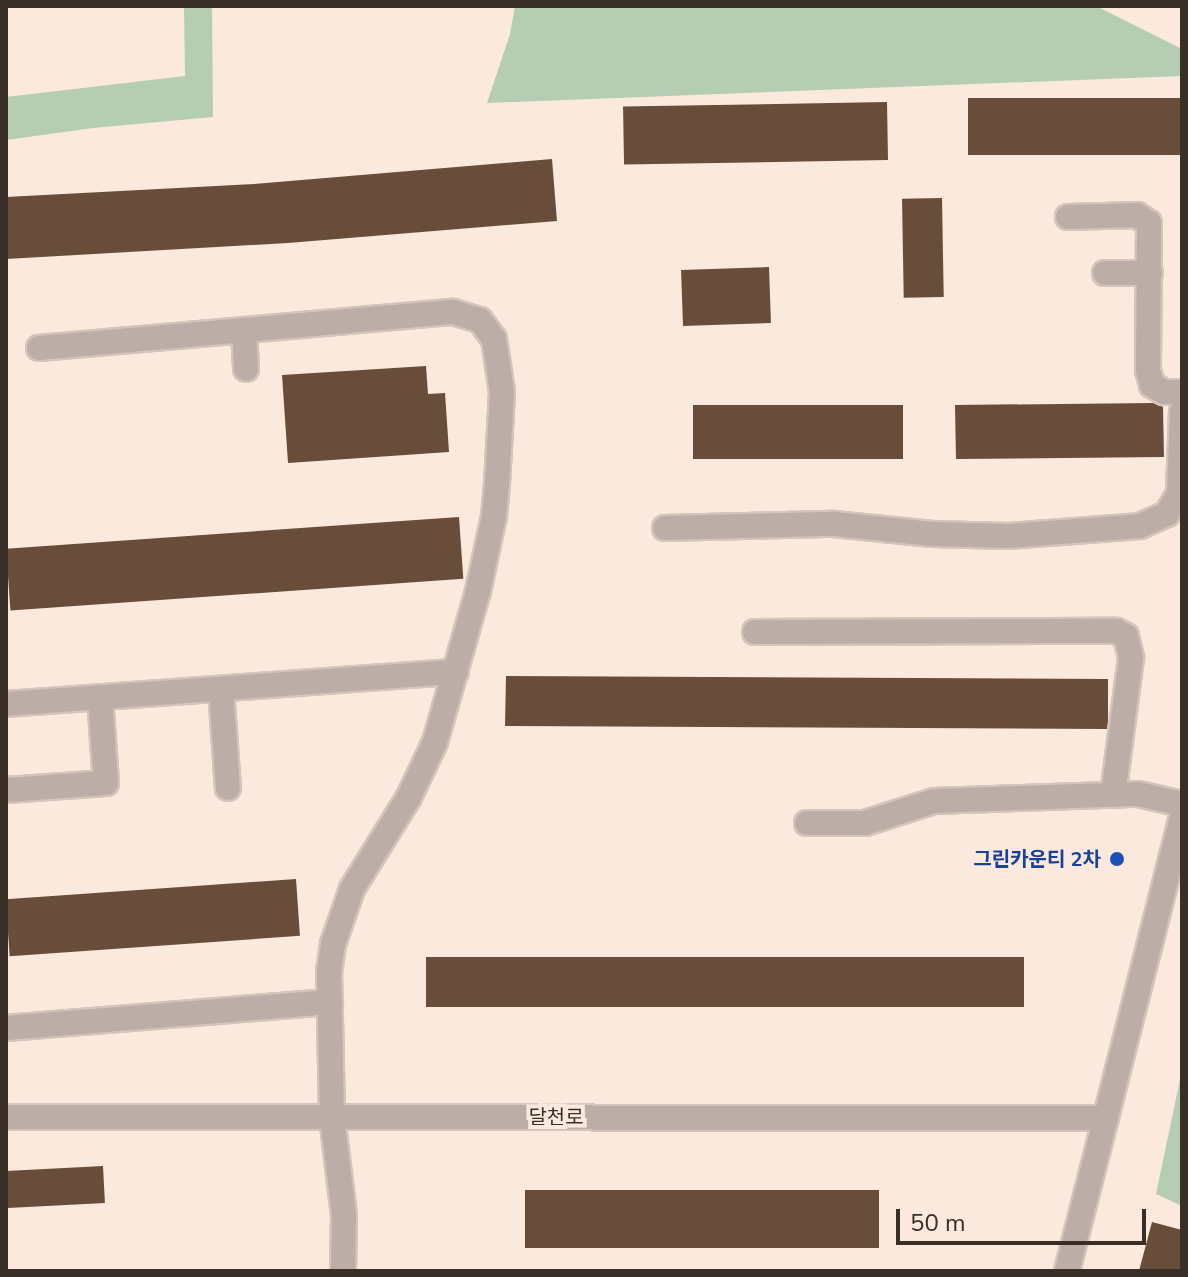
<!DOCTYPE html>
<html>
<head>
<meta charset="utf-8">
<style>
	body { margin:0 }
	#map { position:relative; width:1188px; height:1277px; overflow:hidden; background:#fce9dd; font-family:"Nunito Sans","Noto Sans KR",sans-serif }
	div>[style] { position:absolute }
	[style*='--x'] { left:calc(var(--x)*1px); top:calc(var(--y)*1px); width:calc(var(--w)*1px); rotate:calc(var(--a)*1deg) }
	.green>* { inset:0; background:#b5cdb3 }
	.building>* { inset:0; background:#694d3b; transform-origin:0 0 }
	.roads { filter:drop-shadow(2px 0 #d5c4b9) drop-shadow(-2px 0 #d5c4b9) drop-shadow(0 2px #d5c4b9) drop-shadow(0 -2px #d5c4b9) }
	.minor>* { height:24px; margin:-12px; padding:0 12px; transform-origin:12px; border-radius:12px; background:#bcada7 }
	.dots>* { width:22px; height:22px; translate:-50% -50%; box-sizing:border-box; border:4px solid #fce9dd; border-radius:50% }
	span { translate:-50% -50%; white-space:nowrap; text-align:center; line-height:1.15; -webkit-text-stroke:8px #fce9dd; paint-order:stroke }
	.transit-label { font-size:20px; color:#164399; font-weight:700 }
	.right { translate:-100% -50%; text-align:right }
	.street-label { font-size:20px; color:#3a2f27 }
	.frame { position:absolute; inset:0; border:8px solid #3a2f27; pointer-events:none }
	.scale { position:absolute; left:896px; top:1209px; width:250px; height:36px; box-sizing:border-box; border:4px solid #3a2f27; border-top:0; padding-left:10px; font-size:24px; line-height:28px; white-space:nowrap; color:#3a2f27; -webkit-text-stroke:6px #fce9dd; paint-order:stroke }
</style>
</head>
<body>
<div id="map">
	<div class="green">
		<div style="clip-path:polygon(184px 6px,212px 6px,213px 117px,93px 128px,6px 140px,6px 97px,185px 76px)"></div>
		<div style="clip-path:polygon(515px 6px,1096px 6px,1182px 49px,1182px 76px,487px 103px,510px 34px)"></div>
		<div style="clip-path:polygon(1182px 1070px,1182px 1206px,1156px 1194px)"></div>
	</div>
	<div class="building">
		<div style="left:1182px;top:98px;width:57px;height:214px;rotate:90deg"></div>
		<div style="left:887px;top:102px;width:58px;height:264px;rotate:89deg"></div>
		<div style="clip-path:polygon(552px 159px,557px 221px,288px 243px,6px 259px,6px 197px,254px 184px)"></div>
		<div style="left:942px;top:198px;width:99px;height:40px;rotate:89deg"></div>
		<div style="left:769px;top:267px;width:56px;height:88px;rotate:88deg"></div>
		<div style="clip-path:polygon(426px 366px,428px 394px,445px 393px,449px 452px,288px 463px,282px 375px)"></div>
		<div style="clip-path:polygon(1153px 403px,1163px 407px,1164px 457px,956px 459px,955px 405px)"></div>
		<div style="left:903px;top:405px;width:54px;height:210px;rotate:90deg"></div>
		<div style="left:459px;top:517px;width:62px;height:454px;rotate:86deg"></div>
		<div style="clip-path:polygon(506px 676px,1108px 679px,1108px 721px,1107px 729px,505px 726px)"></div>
		<div style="left:296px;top:879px;width:57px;height:291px;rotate:86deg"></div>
		<div style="left:426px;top:957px;width:598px;height:50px"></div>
		<div style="left:103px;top:1166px;width:37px;height:97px;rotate:87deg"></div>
		<div style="left:525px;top:1190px;width:354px;height:58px"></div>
		<div style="clip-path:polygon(1152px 1222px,1182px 1230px,1182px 1271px,1139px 1271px)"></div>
	</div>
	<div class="roads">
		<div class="minor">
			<div style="--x:1068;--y:217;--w:69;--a:-1.7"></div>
			<div style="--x:1137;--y:215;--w:14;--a:34"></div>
			<div style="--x:1149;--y:223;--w:147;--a:90.4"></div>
			<div style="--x:1148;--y:370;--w:16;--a:75"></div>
			<div style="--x:1152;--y:385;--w:14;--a:30"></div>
			<div style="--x:1164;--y:392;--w:18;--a:0"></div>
			<div style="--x:1105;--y:273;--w:45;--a:0"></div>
			<div style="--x:244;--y:330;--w:39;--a:87"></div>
			<div style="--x:39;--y:348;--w:416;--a:-5"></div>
			<div style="--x:453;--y:312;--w:28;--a:17"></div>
			<div style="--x:480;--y:320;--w:24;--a:54"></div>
			<div style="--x:494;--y:339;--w:54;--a:81.4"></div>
			<div style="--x:502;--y:392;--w:91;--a:93.1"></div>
			<div style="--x:497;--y:483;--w:33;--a:95"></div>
			<div style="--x:494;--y:516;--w:77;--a:102"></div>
			<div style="--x:478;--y:591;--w:157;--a:105.9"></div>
			<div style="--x:435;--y:742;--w:61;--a:115.3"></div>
			<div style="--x:409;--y:797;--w:108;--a:121.8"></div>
			<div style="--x:352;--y:889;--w:58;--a:109.1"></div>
			<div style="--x:333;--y:944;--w:27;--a:98"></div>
			<div style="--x:329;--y:971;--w:146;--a:88.8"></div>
			<div style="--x:332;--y:1117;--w:99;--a:83"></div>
			<div style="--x:344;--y:1215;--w:56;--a:91"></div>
			<div style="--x:665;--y:528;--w:169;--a:-1.4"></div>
			<div style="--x:834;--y:524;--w:99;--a:5.8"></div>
			<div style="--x:932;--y:534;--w:76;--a:1.5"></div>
			<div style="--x:1008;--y:536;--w:132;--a:-4.3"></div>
			<div style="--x:1140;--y:526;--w:30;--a:-24"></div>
			<div style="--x:1167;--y:514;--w:24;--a:-60"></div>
			<div style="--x:1179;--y:493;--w:82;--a:-87.9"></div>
			<div style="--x:755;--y:632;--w:361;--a:-0.2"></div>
			<div style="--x:1116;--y:631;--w:11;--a:27"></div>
			<div style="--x:1126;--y:636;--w:23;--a:77"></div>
			<div style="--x:1131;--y:658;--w:138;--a:97.5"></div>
			<div style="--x:221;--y:689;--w:99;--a:86"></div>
			<div style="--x:6;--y:704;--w:451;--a:-4.1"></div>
			<div style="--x:6;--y:790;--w:100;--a:-4"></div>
			<div style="--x:106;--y:783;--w:86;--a:-94"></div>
			<div style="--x:807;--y:823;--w:58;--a:0"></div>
			<div style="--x:865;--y:823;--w:72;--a:-17.7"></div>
			<div style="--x:934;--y:801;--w:204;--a:-2"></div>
			<div style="--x:1138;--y:794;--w:45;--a:12.8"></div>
			<div style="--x:6;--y:1028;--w:325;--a:-4.6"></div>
			<div style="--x:6;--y:1117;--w:1100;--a:0.05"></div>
			<div style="--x:1067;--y:1271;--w:469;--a:-75.8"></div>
		</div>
	</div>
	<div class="dots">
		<div style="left:1117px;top:859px;background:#1a4fb4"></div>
	</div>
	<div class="transit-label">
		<span class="right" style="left:1101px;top:859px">그린카운티 2차</span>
	</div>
	<div class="street-label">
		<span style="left:556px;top:1117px">달천로</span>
	</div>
	<div class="frame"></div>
	<div class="scale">50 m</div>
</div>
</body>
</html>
